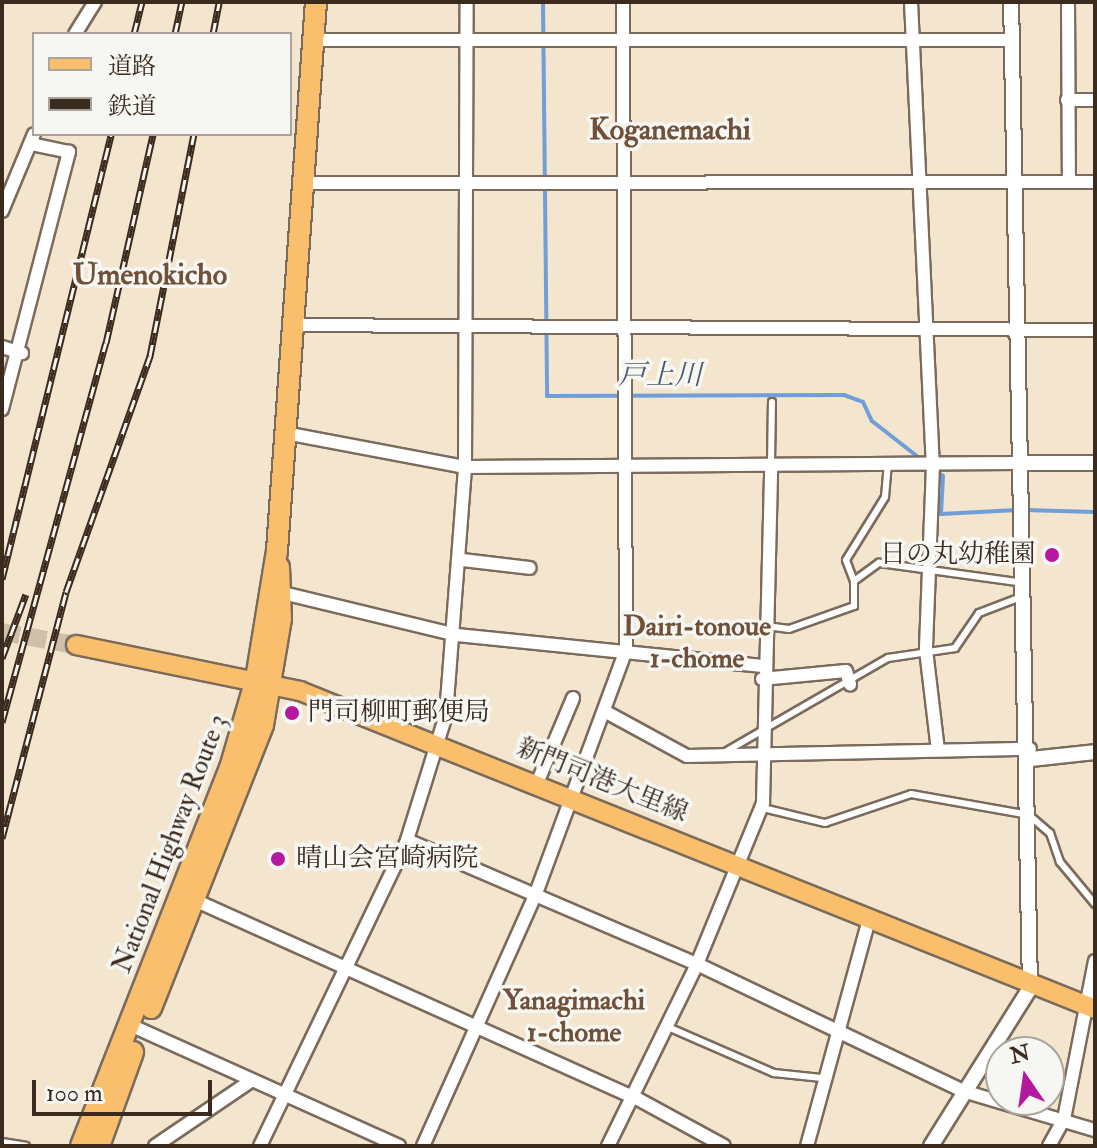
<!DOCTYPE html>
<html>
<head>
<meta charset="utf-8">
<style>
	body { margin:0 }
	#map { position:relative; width:1097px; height:1148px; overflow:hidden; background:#f3e5ce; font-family:"IM FELL Double Pica","Noto Serif JP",serif }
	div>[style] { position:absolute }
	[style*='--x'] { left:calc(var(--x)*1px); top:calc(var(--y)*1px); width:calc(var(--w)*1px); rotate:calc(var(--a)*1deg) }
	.stream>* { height:4px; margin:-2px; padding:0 2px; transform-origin:2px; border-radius:2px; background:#709ed9 }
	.primary-tunnel>* { height:18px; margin-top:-9px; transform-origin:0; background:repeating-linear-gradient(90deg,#cec0ab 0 18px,transparent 0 27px) }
	.roads { filter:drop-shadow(2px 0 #7b6b5c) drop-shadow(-2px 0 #7b6b5c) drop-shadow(0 2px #7b6b5c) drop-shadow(0 -2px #7b6b5c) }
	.service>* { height:6px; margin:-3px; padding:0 3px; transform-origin:3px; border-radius:3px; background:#fff }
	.minor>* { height:12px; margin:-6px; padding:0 6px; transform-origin:6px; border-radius:6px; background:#fff }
	.tertiary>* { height:14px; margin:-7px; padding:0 7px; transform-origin:7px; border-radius:7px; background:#fff }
	.primary>* { height:18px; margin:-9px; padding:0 9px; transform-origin:9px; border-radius:9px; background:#f9bf6d }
	.trunk>* { height:20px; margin:-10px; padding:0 10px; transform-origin:10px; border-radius:10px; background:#f9bf6d }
	.rail>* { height:7px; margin-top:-3.5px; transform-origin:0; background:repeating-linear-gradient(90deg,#f6f6f2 0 12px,#3b2a1e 0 24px); box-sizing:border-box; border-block:2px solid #3b2a1e }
	.dots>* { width:22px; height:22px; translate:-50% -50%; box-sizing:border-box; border:4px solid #f6f6f2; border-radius:50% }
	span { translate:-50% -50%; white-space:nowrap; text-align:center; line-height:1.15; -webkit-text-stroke:7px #f6f6f2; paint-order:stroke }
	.poi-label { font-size:26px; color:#3b2a1e }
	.right { translate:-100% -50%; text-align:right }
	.left { translate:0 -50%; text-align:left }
	.street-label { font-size:26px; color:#3b2a1e }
	.water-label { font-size:28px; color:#505869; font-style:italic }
	.neighbourhood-label { font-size:28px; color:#705038; font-weight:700 }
	.quarter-label { font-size:30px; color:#705038; font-weight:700 }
	.frame { position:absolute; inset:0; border:4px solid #3b2a1e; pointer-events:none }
	.legend { position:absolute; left:32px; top:32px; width:260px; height:104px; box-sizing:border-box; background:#f6f6f2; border:2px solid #aba49d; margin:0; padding:10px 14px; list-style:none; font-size:24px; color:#3b2a1e }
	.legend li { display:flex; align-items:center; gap:16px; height:40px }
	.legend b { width:40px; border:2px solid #aba49d }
	.north { position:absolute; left:985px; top:1036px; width:80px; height:80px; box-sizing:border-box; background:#f6f6f2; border:2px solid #aba49d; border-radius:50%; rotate:347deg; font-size:22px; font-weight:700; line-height:32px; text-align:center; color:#3b2a1e }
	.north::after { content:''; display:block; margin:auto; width:28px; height:36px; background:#b5179e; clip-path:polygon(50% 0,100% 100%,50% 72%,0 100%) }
	.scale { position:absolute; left:32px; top:1080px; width:180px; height:36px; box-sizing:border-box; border:4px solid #3b2a1e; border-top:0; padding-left:10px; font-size:24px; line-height:28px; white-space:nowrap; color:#3b2a1e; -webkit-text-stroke:6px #f6f6f2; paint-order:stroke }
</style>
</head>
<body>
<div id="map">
	<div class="stream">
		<div style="--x:543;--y:2;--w:394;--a:89.4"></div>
		<div style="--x:547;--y:396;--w:297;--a:-0.2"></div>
		<div style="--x:844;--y:395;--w:20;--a:20"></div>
		<div style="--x:863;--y:402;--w:21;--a:65"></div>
		<div style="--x:872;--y:421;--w:63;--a:38"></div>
		<div style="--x:935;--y:470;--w:10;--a:37"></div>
		<div style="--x:943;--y:476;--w:38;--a:93"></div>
		<div style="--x:941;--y:514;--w:76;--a:-3"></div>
		<div style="--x:1025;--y:510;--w:70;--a:1.6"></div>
	</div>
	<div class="primary-tunnel">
		<div style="--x:2;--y:632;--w:75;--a:10"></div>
	</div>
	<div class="roads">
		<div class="service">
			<div style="--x:771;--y:464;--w:62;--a:-89.1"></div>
			<div style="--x:854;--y:581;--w:22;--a:-111"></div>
			<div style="--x:846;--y:560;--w:74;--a:-58.2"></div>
			<div style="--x:885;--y:497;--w:33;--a:-85"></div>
			<div style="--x:767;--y:626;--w:22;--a:8"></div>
			<div style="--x:789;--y:629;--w:69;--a:-19.5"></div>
			<div style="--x:854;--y:606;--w:25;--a:-90"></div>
			<div style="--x:854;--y:581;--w:31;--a:-36"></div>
			<div style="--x:879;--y:563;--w:140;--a:7.8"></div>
			<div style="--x:725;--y:752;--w:188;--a:-30"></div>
			<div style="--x:888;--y:658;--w:68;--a:-8.5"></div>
			<div style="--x:955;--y:648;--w:42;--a:-55.6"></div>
			<div style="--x:979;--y:613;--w:42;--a:-21"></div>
			<div style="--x:763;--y:808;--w:64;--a:13.6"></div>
			<div style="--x:825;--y:823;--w:91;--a:-18.6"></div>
			<div style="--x:911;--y:794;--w:120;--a:10.1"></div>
			<div style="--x:1029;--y:815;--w:28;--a:41"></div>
			<div style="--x:1050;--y:833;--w:31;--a:71"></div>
			<div style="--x:1060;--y:862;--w:55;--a:50.2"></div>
			<div style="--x:668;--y:1027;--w:116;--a:23.5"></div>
			<div style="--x:774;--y:1073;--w:48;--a:5.9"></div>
			<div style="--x:2;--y:1142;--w:24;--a:9"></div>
		</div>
		<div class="minor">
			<div style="--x:911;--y:2;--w:464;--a:87.3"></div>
			<div style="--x:933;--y:465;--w:185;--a:92.2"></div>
			<div style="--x:926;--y:650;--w:101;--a:83.2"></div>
			<div style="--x:1068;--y:2;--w:179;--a:89.7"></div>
			<div style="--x:75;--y:34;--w:38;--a:-58"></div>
			<div style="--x:313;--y:40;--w:698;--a:0"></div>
			<div style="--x:1067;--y:100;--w:28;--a:0"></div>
			<div style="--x:303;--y:183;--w:792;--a:-0.07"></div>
			<div style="--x:2;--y:211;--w:83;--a:-67.4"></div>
			<div style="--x:292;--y:325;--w:803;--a:0.36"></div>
			<div style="--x:2;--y:347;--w:21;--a:17"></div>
			<div style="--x:2;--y:409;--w:266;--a:-75.4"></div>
			<div style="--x:69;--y:152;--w:39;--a:-168"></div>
			<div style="--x:285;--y:433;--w:183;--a:10.7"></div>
			<div style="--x:465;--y:467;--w:552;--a:-0.42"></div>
			<div style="--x:462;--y:560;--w:68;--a:6.7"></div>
			<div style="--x:283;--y:593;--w:179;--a:13.6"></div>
			<div style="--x:457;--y:635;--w:307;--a:5.8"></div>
			<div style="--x:762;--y:679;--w:84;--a:-5.4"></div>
			<div style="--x:846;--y:671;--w:14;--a:73"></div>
			<div style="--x:606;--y:712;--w:92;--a:28.5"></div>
			<div style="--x:687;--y:756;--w:343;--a:-1.2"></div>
			<div style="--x:538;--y:781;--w:90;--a:-67.1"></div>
			<div style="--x:407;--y:840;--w:315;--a:23.2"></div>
			<div style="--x:697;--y:964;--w:295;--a:25.5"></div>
			<div style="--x:963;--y:1091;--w:138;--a:16.5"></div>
			<div style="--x:190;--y:898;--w:489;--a:24.2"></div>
			<div style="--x:636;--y:1098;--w:100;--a:28.6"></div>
			<div style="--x:130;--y:1025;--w:295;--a:24.2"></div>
			<div style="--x:155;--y:1146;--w:114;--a:-34.2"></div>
			<div style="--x:260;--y:1146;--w:339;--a:-64.3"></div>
			<div style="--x:407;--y:840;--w:131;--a:-72.7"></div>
			<div style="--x:446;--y:715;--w:249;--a:-85.6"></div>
			<div style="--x:465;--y:467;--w:465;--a:-89.8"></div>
			<div style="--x:423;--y:1146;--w:274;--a:-65.9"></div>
			<div style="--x:535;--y:896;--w:262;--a:-69.7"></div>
			<div style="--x:626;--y:650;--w:648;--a:-90.27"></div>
			<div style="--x:608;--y:1146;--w:203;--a:-63.9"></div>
			<div style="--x:697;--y:964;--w:174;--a:-67.7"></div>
			<div style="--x:763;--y:803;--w:339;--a:-88.6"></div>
			<div style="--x:807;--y:1146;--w:235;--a:-74.7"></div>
			<div style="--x:1049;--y:1146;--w:31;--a:-61"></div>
			<div style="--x:1064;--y:1119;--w:161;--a:-78.9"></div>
		</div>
		<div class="tertiary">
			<div style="--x:1017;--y:463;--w:78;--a:0"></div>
			<div style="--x:1031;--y:759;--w:64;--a:-6.2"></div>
			<div style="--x:931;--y:1146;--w:186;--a:-57.9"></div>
			<div style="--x:1030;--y:988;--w:986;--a:-91.1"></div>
		</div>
		<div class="primary">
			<div style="--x:76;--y:645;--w:229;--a:11.6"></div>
			<div style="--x:300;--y:691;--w:856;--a:21.8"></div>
		</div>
		<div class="trunk">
			<div style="--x:151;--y:1008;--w:304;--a:-68.4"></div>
			<div style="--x:263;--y:725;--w:108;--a:-80.4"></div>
			<div style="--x:281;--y:619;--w:52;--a:-92.2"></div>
			<div style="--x:81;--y:1146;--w:406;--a:-68.5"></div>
			<div style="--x:230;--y:768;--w:93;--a:-73.7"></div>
			<div style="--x:256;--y:679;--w:130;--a:-80.7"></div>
			<div style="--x:277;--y:551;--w:550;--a:-85.94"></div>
			<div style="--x:99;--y:1146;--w:100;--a:-70.1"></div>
		</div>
	</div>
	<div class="rail">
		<div style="--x:134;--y:34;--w:33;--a:-76"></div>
		<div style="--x:175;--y:34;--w:33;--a:-78"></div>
		<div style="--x:213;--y:34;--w:33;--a:-79"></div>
		<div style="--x:2;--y:579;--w:458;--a:-76.2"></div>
		<div style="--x:2;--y:658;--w:68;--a:-69.4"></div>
		<div style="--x:2;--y:722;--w:393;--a:-74.7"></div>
		<div style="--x:106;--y:343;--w:214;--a:-77.3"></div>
		<div style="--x:2;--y:838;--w:254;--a:-75.4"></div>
		<div style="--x:66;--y:592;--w:251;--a:-70.4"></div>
		<div style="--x:150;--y:356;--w:226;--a:-78.8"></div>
	</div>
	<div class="dots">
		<div style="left:1052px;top:555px;background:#b5179e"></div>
		<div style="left:292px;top:713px;background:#b5179e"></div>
		<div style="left:278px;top:859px;background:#b5179e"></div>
	</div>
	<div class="poi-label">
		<span class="right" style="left:1036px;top:555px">日の丸幼稚園</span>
		<span class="left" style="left:308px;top:713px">門司柳町郵便局</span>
		<span class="left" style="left:296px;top:859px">晴山会宮崎病院</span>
	</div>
	<div class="street-label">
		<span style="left:602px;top:781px;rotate:22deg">新門司港大里線</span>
		<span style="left:171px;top:844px;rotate:-69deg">National Highway Route 3</span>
	</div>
	<div class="water-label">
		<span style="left:660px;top:376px">戸上川</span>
	</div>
	<div class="neighbourhood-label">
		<span style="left:697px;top:643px">Dairi-tonoue<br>1-chome</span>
		<span style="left:574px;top:1017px">Yanagimachi<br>1-chome</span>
	</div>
	<div class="quarter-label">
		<span style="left:670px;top:130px">Koganemachi</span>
		<span style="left:150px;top:275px">Umenokicho</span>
	</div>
	<div class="frame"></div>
	<ul class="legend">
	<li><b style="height:10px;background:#f9bf6d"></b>道路</li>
	<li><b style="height:10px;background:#3b2a1e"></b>鉄道</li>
	</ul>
	<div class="north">N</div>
	<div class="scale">100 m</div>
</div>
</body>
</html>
